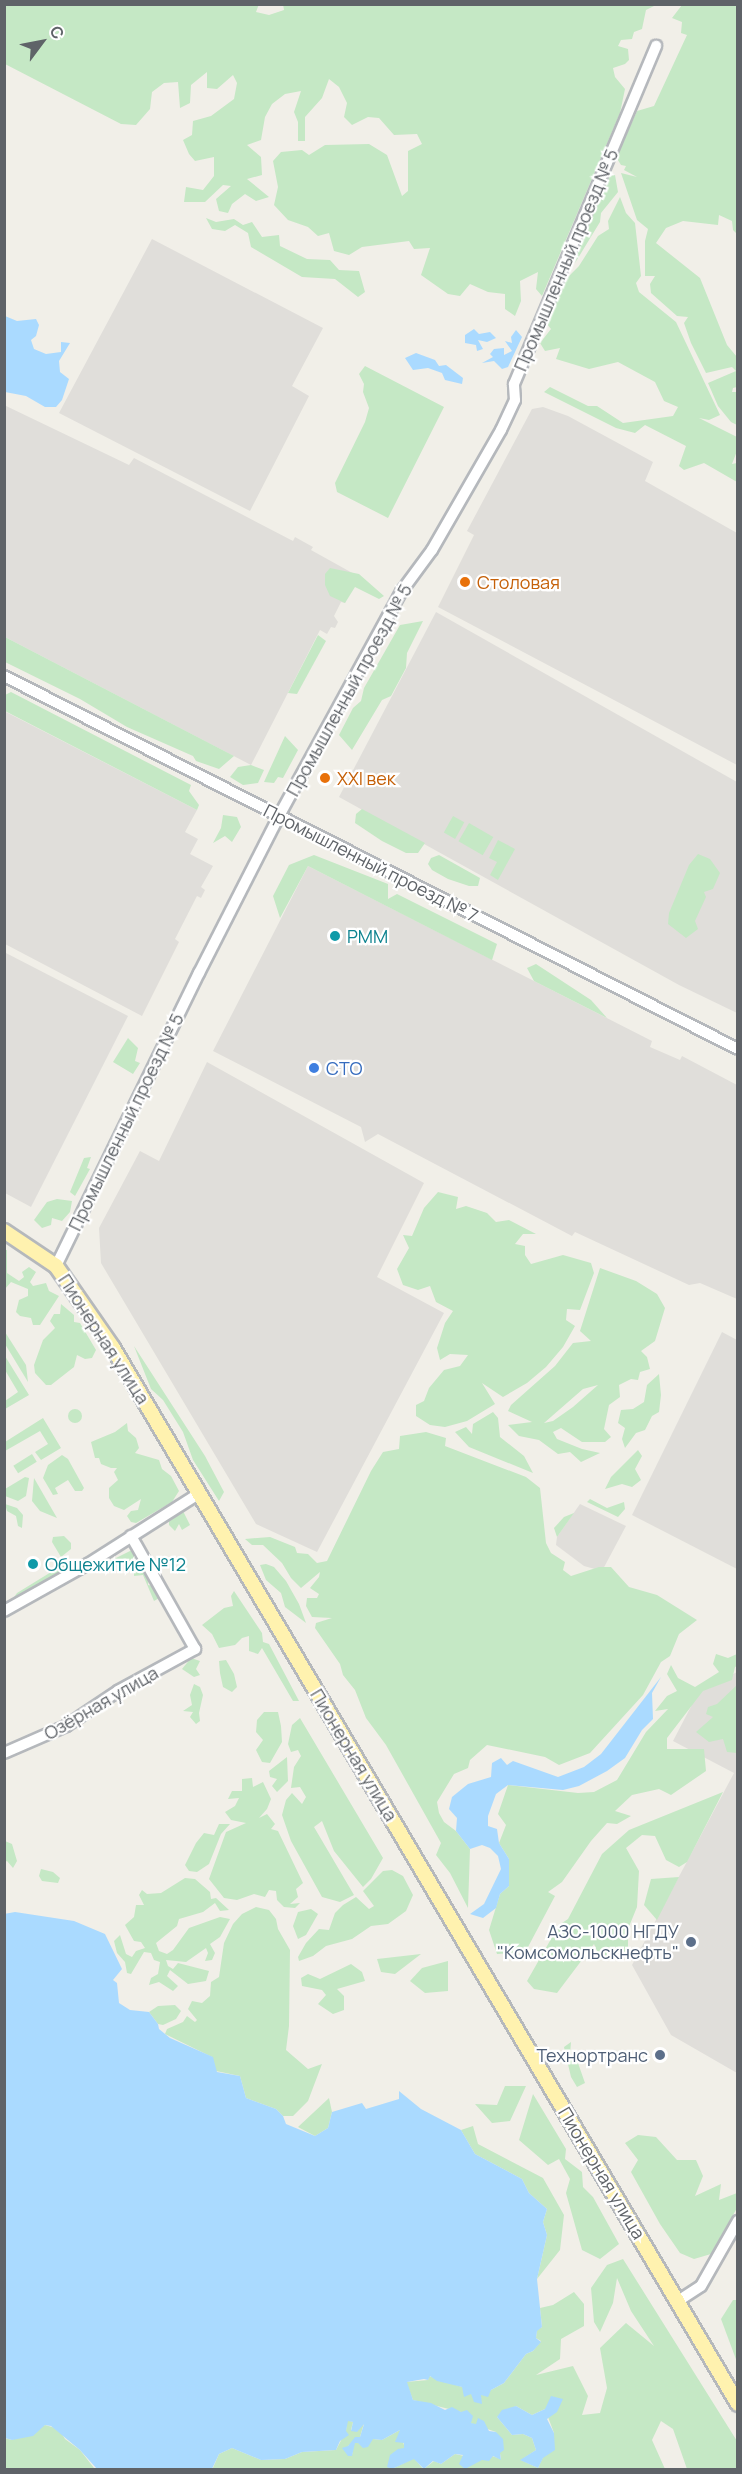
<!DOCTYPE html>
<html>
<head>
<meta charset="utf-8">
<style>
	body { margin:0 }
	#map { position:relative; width:742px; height:2474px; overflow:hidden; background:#f1efe8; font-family:Manrope,sans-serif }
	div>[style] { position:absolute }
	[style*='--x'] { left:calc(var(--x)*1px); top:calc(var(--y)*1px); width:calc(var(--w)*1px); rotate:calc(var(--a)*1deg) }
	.industrial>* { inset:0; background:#e0deda }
	.green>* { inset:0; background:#c5e8c5; transform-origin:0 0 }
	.round { border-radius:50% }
	.water>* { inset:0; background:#aadaff }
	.roads { filter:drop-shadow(2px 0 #b5b8bc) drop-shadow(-2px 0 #b5b8bc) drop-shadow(0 2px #b5b8bc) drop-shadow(0 -2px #b5b8bc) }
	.minor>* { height:10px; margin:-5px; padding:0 5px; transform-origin:5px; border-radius:5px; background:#fff }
	.major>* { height:14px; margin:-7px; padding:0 7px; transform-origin:7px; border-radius:7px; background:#fff2af }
	.dots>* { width:16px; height:16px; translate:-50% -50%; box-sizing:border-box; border:3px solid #fff; border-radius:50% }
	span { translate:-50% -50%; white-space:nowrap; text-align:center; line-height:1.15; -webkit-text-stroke:4.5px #fff; paint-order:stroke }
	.street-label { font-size:18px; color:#5f6368 }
	.food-label { font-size:18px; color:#c56008 }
	.left { translate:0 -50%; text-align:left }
	.culture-label { font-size:18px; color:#0d838f }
	.shop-label { font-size:18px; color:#366cbe }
	.service-label { font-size:18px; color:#4e5e75 }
	.right { translate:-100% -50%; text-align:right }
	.frame { position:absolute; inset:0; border:6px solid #5f6368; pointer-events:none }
	.north { position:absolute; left:12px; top:12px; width:60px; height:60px; -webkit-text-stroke:4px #fff; paint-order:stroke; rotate:58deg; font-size:16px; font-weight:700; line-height:24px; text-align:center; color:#5f6368 }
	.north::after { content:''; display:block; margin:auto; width:21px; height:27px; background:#5f6368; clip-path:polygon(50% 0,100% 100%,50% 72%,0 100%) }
</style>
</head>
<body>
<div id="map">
	<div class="industrial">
		<div style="clip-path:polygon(152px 239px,323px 328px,292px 386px,309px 396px,250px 511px,59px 413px)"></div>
		<div style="clip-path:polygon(4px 405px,129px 465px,134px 458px,293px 541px,295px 537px,313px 547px,311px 550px,356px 575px,345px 603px,341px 602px,334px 616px,338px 622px,335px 628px,331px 627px,327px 634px,320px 630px,251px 765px,5px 637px)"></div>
		<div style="clip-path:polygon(543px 407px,568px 416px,653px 462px,645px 481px,737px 533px,737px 765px,438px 607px,474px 535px,467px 531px,532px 409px)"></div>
		<div style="clip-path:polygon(436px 612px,737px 782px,737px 1013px,679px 985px,339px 797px)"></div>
		<div style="clip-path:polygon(4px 711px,197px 810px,185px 832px,198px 839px,190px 854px,213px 866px,201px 887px,205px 890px,201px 898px,197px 896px,175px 939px,179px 942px,142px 1016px,5px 944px)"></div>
		<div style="clip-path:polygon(308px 866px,652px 1041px,650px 1047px,680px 1060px,682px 1056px,737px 1085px,737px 1299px,700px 1283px,689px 1285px,575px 1232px,572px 1236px,378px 1134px,365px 1142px,361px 1127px,213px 1051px)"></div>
		<div style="clip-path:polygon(4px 952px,128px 1016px,31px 1207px,5px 1193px)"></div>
		<div style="clip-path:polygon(207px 1062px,424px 1183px,377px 1277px,444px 1313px,317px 1552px,256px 1524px,101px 1263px,99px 1228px,140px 1151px,159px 1161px)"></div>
		<div style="clip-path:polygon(722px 1332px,737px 1340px,737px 1569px,632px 1515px)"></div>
		<div style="clip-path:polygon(580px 1504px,626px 1526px,602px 1571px,584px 1566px,556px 1545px,557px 1537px)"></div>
		<div style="clip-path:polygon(737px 1672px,737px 2073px,671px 2035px,632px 1965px,734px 1773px,673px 1741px,698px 1693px)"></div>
	</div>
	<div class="green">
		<div style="clip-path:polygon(259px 4px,256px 12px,269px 15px,284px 10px,283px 4px,656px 5px,646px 10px,642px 29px,634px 32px,632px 39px,621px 40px,618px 46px,628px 49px,629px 60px,625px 64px,613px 68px,615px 77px,625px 89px,620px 113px,542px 296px,536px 289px,538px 272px,520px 281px,521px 301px,515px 316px,505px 309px,505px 294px,488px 292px,470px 284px,460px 296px,448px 294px,421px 275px,430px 248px,414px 249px,409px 241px,362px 247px,349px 255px,334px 251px,329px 233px,318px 236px,308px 227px,288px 220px,274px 205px,278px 187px,273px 161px,281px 152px,302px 150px,309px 155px,325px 145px,369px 144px,387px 155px,402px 196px,408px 191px,408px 151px,422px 144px,417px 134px,394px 135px,379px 118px,368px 117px,352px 125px,344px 117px,347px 103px,339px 87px,329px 79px,322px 98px,305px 117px,305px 141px,298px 141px,298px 122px,294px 112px,301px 91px,285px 94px,272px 104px,265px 117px,261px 140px,247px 145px,261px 157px,262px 175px,247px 179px,269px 197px,256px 201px,245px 194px,232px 204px,228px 213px,219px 211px,216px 199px,231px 186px,223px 185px,205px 202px,184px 202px,186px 187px,203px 190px,214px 176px,214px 157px,195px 161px,189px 154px,183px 140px,192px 135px,193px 121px,211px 116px,234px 99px,237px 83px,233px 75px,217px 89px,207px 88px,207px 72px,191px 85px,190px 103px,180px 108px,178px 82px,164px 83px,152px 92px,150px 109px,136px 125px,121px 124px,5px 64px,5px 5px)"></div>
		<div style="clip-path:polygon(733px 5px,738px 7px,737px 234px,733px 230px,732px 221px,719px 215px,718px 225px,683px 221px,666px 228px,656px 243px,700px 278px,727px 345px,737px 357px,737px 387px,733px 388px,732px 392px,737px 392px,737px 425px,731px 422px,718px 406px,708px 383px,736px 371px,732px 367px,706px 373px,691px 343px,684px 323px,688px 317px,677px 316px,651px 293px,650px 284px,655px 276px,645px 276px,645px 241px,648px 229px,637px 220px,621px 173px,637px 177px,624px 170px,626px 166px,621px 165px,616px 157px,637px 111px,654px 106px,687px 35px,681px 33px,682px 22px,672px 18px,682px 5px)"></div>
		<div style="clip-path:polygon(615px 175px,618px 192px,601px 213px,600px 222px,575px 263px,583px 232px,610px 176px)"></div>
		<div style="clip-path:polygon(620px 197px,626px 213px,635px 223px,641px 276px,636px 283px,639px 292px,676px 322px,720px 415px,709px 420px,699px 418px,737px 437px,737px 451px,732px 464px,737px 463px,737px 482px,704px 463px,684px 470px,679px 466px,686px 446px,645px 425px,635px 433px,616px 428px,544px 392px,550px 387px,588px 406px,597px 406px,623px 423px,673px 416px,678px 407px,664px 401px,655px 382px,618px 362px,589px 369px,556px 359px,560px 348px,545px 351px,540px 343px,551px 329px,547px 324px,564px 281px,579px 266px,598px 236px,609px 229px,608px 221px)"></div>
		<div style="clip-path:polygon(206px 218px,216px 222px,234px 219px,243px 225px,252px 222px,262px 237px,279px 235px,280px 246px,307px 259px,330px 260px,339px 270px,359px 271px,365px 292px,358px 297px,335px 279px,302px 277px,251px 247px,248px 233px,235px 225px,225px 231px,212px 229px)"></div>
		<div style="clip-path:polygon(365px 366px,444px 407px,388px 518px,337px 492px,335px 483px,365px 422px,369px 408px,363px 392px,364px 384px,359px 374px)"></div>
		<div style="clip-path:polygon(330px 568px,359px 574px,384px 596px,379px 599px,355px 587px,345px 603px,330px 596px,325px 585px,325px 574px)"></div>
		<div style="clip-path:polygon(423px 621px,407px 653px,406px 668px,391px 696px,382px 700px,352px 750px,339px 735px,353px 708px,361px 701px,364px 688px,400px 625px)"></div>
		<div style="clip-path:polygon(318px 635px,326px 641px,297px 694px,288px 693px)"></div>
		<div style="clip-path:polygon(5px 637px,234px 756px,219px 769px,196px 761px,193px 756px,127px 727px,80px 699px,5px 662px)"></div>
		<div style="clip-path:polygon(11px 692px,191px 785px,189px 791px,199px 805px,197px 810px,5px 711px,5px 695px)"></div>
		<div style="clip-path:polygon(285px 736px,298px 750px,283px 778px,278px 777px,274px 783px,264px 782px)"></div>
		<div style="clip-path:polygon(251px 765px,264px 770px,258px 783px,243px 785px,230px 777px,238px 767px)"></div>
		<div style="clip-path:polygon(362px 809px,425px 843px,418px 853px,406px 853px,382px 841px,355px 823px,356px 814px)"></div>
		<div style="clip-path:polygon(223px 815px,237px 817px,241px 827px,232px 842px,225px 836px,213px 843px,221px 828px)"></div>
		<div style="left:453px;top:816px;width:13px;height:19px;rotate:29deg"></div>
		<div style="left:469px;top:823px;width:28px;height:21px;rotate:30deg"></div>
		<div style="clip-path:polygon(498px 840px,515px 849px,498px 880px,490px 875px,497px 862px,489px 858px)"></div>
		<div style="clip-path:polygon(698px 854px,710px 859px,720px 873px,713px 889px,704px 892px,706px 897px,695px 921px,698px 929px,686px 938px,668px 924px,669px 913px,689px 865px)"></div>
		<div style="clip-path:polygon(314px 855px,388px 884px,388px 899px,397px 894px,497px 944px,492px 960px,308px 866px,280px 918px,273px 896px,289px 865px)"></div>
		<div style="clip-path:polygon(439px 855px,480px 878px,478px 886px,469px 886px,448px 879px,432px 870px,428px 864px,431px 858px)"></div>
		<div style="clip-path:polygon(536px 964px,591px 1000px,607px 1018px,534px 981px,527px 968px)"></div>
		<div style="clip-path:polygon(128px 1038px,138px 1048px,135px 1061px,140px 1063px,133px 1074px,113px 1062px)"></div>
		<div style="clip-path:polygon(91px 1157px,87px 1168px,90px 1169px,75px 1196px,70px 1192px,84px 1158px)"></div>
		<div style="clip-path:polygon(438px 1192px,458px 1197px,456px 1209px,466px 1206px,487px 1213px,496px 1222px,509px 1220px,536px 1234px,523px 1234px,515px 1244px,525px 1246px,525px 1255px,531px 1264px,563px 1255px,591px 1263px,594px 1273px,580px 1310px,567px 1309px,566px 1320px,575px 1326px,563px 1347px,546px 1367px,527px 1383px,503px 1397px,482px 1383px,495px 1404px,467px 1421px,445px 1427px,430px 1425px,416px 1416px,416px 1405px,424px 1401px,429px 1388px,444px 1370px,460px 1366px,468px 1355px,450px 1354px,440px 1360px,437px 1348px,445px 1323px,453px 1311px,436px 1302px,430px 1286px,418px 1290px,403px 1285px,397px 1269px,409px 1248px,403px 1235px,412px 1236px,424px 1208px)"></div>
		<div style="clip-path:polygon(57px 1199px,72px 1201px,70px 1212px,62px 1221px,52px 1218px,51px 1225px,42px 1228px,34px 1220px,47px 1202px)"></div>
		<div style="clip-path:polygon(5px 1250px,7px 1250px,7px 1273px,19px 1281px,24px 1277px,22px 1272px,29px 1267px,36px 1272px,30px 1282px,33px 1286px,46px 1283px,49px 1291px,59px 1296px,40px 1325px,33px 1325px,31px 1318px,20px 1316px,16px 1312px,19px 1300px,28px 1296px,28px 1289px,11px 1282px,5px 1289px)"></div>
		<div style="clip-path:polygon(evenodd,600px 1268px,636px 1281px,657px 1294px,665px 1308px,655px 1341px,641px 1351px,647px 1357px,650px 1369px,640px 1372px,638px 1380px,631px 1379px,619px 1385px,620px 1397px,609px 1405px,604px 1429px,611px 1437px,605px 1442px,582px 1442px,561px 1428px,553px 1432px,557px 1439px,582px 1449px,600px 1453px,581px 1462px,570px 1452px,558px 1454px,539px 1440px,519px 1436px,508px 1425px,532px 1422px,508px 1411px,511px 1405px,555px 1366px,573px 1343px,591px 1341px,580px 1331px,600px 1268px,598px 1385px,573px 1407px,553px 1421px,544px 1423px,583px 1389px,598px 1385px)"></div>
		<div style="clip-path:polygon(61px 1304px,74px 1315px,74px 1322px,80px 1323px,96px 1350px,92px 1358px,85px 1359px,77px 1355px,74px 1367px,51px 1385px,46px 1385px,35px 1373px,34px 1365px,43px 1340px,55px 1328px,50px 1321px,54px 1314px,60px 1314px)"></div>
		<div style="clip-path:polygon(5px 1332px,26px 1365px,28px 1382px,5px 1344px)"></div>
		<div style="clip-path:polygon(134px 1346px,205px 1456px,224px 1492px,219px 1501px,193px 1460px,183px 1432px,163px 1400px,151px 1389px)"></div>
		<div style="clip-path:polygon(5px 1356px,29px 1395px,5px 1409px,5px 1401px,18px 1392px,5px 1370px)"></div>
		<div style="clip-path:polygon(659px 1374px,661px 1395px,659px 1412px,652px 1416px,645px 1430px,636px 1433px,625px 1448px,622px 1439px,625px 1428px,618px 1423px,621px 1410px,633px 1409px,644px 1402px,647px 1385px)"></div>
		<div class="round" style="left:68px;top:1409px;width:14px;height:14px"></div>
		<div style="clip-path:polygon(493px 1412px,498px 1418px,500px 1437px,524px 1456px,533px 1473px,469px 1447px,455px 1432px,466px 1427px,472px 1434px,473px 1424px)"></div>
		<div style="clip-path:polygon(43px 1418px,61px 1448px,41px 1460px,35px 1452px,48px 1444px,40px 1431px,5px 1451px,5px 1442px)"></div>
		<div style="clip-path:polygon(127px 1423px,128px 1431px,136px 1438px,139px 1448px,135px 1453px,159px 1460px,162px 1469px,171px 1476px,179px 1491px,172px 1502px,136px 1523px,131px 1522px,127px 1516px,131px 1511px,138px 1510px,141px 1499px,124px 1510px,114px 1506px,109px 1498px,109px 1488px,118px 1480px,114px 1472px,117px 1468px,111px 1468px,101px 1464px,99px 1458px,95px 1458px,91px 1442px,115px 1432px)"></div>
		<div style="clip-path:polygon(426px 1432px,446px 1438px,445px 1446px,526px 1477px,540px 1488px,546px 1543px,551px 1553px,565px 1562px,563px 1570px,571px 1576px,599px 1567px,611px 1567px,629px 1587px,657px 1595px,697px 1620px,679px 1634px,670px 1656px,661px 1662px,643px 1695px,590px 1753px,559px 1765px,545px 1757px,487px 1745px,470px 1760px,468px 1768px,454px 1774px,437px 1802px,439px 1813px,444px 1822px,456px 1831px,470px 1849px,468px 1908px,450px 1873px,436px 1855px,441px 1843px,386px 1745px,366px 1718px,355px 1690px,343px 1675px,340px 1664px,315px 1628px,316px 1623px,332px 1618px,312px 1617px,306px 1606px,307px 1598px,317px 1598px,319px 1594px,310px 1588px,319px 1577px,320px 1572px,301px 1588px,291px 1578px,282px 1563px,263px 1545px,252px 1545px,245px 1539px,270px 1537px,295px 1547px,297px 1553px,308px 1554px,317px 1563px,327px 1561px,371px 1471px,383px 1452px,399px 1449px,400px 1436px)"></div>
		<div style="clip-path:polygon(638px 1450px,642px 1456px,635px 1469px,641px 1480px,632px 1487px,622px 1484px,605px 1489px,611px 1477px)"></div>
		<div style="left:32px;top:1454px;width:9px;height:22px;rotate:58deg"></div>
		<div style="clip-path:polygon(62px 1455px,68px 1459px,84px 1488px,82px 1491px,75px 1491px,68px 1480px,55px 1488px,58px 1494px,53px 1495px,43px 1478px,48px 1465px)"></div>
		<div style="clip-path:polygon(25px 1477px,29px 1478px,26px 1496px,18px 1501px,5px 1496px,5px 1489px)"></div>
		<div style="clip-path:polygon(34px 1478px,57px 1518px,40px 1511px,32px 1501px)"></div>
		<div style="clip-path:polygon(590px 1499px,607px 1508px,624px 1502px,625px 1509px,618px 1517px,587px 1502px)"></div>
		<div style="clip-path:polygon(5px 1504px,17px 1508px,23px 1515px,22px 1528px,18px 1526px,16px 1516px,7px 1511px)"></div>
		<div style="clip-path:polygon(182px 1509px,190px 1525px,182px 1530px,179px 1524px,175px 1531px,169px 1525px,169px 1519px)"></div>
		<div style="clip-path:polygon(574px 1513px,557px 1537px,554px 1528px,564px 1517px)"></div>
		<div style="clip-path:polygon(64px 1536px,71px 1543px,71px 1549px,61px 1557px,52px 1542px,53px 1537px)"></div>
		<div style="clip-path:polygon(132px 1550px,149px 1576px,148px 1585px,155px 1586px,161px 1597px,154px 1601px,143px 1575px,134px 1576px,134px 1567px,122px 1560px,107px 1567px,104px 1564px)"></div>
		<div style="clip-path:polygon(69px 1561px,78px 1563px,12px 1600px,17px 1593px)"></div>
		<div style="clip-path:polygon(266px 1564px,274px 1567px,286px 1581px,299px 1604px,306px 1623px,285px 1607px,281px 1593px,266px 1580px,260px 1565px)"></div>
		<div style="clip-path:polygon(234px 1591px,262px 1633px,263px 1642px,269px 1644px,299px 1701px,293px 1701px,262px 1648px,258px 1654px,249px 1651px,249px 1636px,242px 1638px,235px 1645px,219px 1648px,212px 1634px,202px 1625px,224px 1608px,233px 1606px,231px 1596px)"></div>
		<div style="clip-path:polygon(716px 1654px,728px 1658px,737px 1654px,737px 1666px,735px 1667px,732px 1680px,703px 1691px,667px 1738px,667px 1749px,704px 1749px,706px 1771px,671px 1795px,659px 1789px,632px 1795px,615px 1811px,631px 1816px,617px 1824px,607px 1823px,591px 1841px,562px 1882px,548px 1892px,555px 1896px,528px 1947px,517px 1953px,497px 1954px,489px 1930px,500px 1894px,509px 1886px,509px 1859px,499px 1843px,506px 1825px,498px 1814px,508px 1785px,578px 1793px,594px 1792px,617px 1780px,646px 1732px,668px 1709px,655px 1711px,667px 1696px,677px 1691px,667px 1674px,671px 1665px,678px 1678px,695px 1687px,719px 1672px,713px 1664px)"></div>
		<div style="clip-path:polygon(191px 1658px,200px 1661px,196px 1669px,200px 1675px,194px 1677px,182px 1669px)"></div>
		<div style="clip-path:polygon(226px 1660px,234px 1674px,237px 1687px,232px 1692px,223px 1687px,220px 1673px,219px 1661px)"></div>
		<div style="clip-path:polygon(194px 1684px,200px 1687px,203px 1695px,199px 1713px,200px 1721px,196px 1724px,190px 1717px,193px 1712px,183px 1711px,192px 1705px,190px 1695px)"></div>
		<div style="clip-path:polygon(737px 1685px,737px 1753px,727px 1752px,723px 1739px,709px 1742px,696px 1732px,713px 1717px,706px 1714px,708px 1707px,717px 1704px)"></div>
		<div style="clip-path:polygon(264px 1712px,278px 1712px,281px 1726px,282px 1742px,270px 1763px,262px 1762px,256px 1750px,263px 1740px,256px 1732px,257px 1720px)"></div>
		<div style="clip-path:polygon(300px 1718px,383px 1858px,371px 1879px,363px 1887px,334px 1851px,322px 1821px,314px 1827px,354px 1895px,340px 1902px,322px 1897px,291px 1841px,282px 1815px,286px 1800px,292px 1793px,302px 1804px,306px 1797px,300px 1787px,291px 1788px,294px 1767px,301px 1756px,298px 1750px,291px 1752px,288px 1744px,292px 1725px)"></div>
		<div style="clip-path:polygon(287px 1757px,288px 1781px,277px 1792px,272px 1786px,277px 1779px,270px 1777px,269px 1771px)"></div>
		<div style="clip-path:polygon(252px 1778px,253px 1787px,263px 1782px,271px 1799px,267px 1809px,259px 1818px,267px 1814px,275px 1824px,271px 1829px,278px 1831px,303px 1883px,296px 1889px,298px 1897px,290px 1904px,300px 1903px,295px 1908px,284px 1907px,277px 1900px,276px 1891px,269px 1890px,265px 1897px,254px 1894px,237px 1900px,224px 1898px,209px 1879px,226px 1832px,246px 1823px,231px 1820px,225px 1812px,235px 1806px,239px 1798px,228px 1799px,232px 1791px,242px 1791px,242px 1779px)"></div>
		<div style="clip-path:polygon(723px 1792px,687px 1862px,679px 1867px,666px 1860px,655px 1836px,642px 1835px,626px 1848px,639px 1871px,637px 1907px,628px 1929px,628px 1951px,601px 1960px,594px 1944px,557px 1993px,534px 1989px,527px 1981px,559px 1925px,568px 1919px,602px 1854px,629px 1830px)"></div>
		<div style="clip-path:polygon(219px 1824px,230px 1824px,221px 1834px,209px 1864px,197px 1872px,189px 1871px,185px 1865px,196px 1843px,204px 1833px,214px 1835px)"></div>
		<div style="clip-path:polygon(5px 1841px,12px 1844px,17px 1861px,13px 1868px,7px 1861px,5px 1862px)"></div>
		<div style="clip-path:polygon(41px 1869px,53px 1872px,60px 1878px,58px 1883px,42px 1881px,39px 1876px)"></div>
		<div style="clip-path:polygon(392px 1870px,403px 1876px,413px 1895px,406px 1911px,388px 1924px,371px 1926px,352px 1939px,326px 1946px,313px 1956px,299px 1961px,298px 1957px,306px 1943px,319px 1929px,329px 1930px,335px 1913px,343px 1905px,356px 1897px,369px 1909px,374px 1906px,363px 1891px,383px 1871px)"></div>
		<div style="clip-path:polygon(679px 1877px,657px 1920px,644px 1905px,651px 1879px)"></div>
		<div style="clip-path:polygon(185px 1878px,195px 1879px,210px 1892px,211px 1899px,216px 1898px,229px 1910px,220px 1911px,215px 1903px,203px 1912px,179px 1919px,177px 1926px,156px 1943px,159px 1951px,167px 1954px,173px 1950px,189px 1928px,220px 1917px,230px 1919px,220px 1937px,210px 1944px,215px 1953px,212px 1960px,205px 1961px,208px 1953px,206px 1948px,186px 1962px,166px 1960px,168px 1966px,173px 1969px,178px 1963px,209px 1971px,206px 1981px,188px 1984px,170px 1970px,167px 1976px,178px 1986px,173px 1991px,159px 1982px,149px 1985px,151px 1978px,158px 1974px,160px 1962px,154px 1960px,151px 1953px,144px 1952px,131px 1974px,127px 1973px,125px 1962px,117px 1953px,114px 1941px,120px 1935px,126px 1954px,132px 1957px,136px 1951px,145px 1948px,141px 1942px,134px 1941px,125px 1925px,134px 1917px,136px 1905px,144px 1905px,139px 1895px,142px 1890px,147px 1894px,161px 1893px)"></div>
		<div style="clip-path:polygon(256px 1907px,269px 1910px,276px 1919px,278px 1929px,290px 1950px,289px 2026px,286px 2050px,308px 2069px,322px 2064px,308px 2101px,293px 2116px,283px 2116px,276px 2109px,246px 2098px,240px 2076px,216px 2071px,212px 2057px,165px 2034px,167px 2029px,183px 2022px,187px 2016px,195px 2022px,197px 2020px,188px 2009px,192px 2001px,202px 2003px,210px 1996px,211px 1982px,219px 1977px,224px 1943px,233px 1924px,242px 1914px)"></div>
		<div style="clip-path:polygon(311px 1909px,318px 1914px,306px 1935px,298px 1939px,293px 1926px,298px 1912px)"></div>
		<div style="clip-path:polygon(421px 1954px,395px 1974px,381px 1972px,377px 1959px)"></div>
		<div style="clip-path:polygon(448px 1961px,448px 1991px,425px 1993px,410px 1981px,422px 1968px)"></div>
		<div style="clip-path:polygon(351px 1964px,362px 1972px,365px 1981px,337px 1989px,344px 1996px,344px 2010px,333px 2014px,318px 2004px,326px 1995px,322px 1990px,302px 1986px,301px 1978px,308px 1974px,320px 1979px)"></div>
		<div style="clip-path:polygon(175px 2005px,181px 2011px,176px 2019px,163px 2025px,158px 2024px,149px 2012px,158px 2006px)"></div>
		<div style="clip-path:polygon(571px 2042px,570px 2055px,578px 2063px,585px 2083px,577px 2087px,571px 2077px,564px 2047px)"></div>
		<div style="clip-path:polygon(505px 2086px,526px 2086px,510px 2121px,492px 2123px,475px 2104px,497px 2105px)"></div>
		<div style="clip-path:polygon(533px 2094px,566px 2149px,565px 2159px,582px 2172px,583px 2187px,593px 2197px,619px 2244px,600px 2259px,582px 2250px,566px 2193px,570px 2179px,559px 2159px,548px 2165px,519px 2140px)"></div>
		<div style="clip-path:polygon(329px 2098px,332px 2112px,328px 2128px,315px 2136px,298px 2127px)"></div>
		<div style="clip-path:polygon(473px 2126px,478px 2144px,543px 2178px,564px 2215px,560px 2250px,537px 2279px,547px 2235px,543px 2222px,547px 2209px,529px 2193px,522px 2179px,475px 2154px,461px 2130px)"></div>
		<div style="clip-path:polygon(638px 2135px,656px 2137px,677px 2160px,696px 2160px,703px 2176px,695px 2196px,721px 2184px,719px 2200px,737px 2193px,737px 2208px,711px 2254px,694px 2259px,680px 2253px,660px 2224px,631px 2172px,638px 2160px,625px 2143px)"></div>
		<div style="clip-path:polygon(evenodd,623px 2259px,737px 2441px,737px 2469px,687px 2469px,673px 2429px,661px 2421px,652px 2440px,665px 2469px,424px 2469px,434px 2461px,441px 2464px,455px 2454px,482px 2460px,492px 2456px,501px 2459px,496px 2432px,470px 2423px,461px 2412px,413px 2400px,406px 2382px,428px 2380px,429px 2376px,462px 2387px,471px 2394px,481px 2395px,491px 2390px,504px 2383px,526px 2354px,533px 2351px,541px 2341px,536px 2338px,537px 2330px,542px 2327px,540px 2308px,553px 2305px,574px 2292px,584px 2304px,584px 2326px,561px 2339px,560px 2359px,536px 2375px,573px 2366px,588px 2396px,582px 2415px,600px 2413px,607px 2388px,600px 2348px,626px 2323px,654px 2346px,631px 2311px,617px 2278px,613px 2303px,600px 2332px,594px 2322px,591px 2288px,607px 2265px,623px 2259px,516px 2406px,532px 2415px,545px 2409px,554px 2433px,538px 2468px,521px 2460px,536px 2450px,532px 2438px,523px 2434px,512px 2435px,497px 2417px,516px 2406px)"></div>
		<div style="clip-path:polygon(733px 2300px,737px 2300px,737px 2362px,721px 2319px)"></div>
		<div style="clip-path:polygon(347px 2420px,353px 2422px,351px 2430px,357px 2431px,364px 2423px,360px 2437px,348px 2446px,347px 2451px,352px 2455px,354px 2443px,373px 2439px,382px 2440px,400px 2430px,405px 2449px,392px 2469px,414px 2458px,423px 2469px,212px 2470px,219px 2454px,232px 2448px,261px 2460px,285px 2459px,302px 2452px,336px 2450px,346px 2431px)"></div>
		<div style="clip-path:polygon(45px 2425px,59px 2429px,65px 2439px,80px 2450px,94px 2468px,5px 2469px,4px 2438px,12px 2440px)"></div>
	</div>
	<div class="water">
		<div style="clip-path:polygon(5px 316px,17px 321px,36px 319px,39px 325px,36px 336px,31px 340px,34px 349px,46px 354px,61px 352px,61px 342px,70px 343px,59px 361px,60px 372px,69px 379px,62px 400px,56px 407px,45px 407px,26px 396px,5px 392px)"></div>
		<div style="clip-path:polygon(474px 329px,479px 334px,490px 332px,496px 338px,487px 342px,478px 340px,483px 349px,477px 351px,476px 345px,465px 343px,465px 335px)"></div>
		<div style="clip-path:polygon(516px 330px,522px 337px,508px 367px,502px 369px,494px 361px,482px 363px,493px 357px,490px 354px,494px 349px,504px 348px,504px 355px,512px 351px,505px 341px,512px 343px,511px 337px)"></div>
		<div style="clip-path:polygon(416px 353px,435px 360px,439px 366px,446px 365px,463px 378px,462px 384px,445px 380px,442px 373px,428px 368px,413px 370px,405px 358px)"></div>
		<div style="clip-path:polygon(661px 1677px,652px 1693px,653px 1719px,642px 1730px,625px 1758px,607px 1771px,579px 1786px,563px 1790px,508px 1785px,496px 1794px,488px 1816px,488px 1826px,497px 1829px,499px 1843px,509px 1859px,509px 1886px,500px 1894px,496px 1908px,483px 1918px,470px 1914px,484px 1904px,501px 1869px,498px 1856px,490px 1848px,482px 1845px,470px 1849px,456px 1831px,457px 1818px,449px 1809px,452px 1797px,468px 1784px,491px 1777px,492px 1763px,501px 1758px,507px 1765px,513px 1761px,558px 1777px,584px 1767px,601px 1754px)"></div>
		<div style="clip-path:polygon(15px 1912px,74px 1921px,105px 1934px,122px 1969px,113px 1980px,117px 1983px,119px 2003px,130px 2010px,149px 2012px,158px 2024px,159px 2029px,170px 2038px,213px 2057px,217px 2072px,240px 2076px,246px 2098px,276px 2109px,283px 2116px,286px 2124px,315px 2136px,328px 2128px,332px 2112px,362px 2103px,366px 2109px,399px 2099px,399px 2091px,421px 2109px,461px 2130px,475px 2154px,522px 2179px,529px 2193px,547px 2209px,543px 2222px,547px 2235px,537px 2279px,542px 2327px,537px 2331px,536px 2338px,541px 2342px,533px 2351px,526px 2354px,504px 2383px,491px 2390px,488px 2397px,481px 2395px,482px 2404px,474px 2402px,471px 2394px,464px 2397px,462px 2387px,437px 2381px,430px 2376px,428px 2380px,424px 2379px,407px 2382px,413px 2400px,431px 2403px,445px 2410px,452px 2407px,461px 2412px,467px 2410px,473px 2416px,471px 2423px,476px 2424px,478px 2418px,484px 2421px,489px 2431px,496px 2432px,503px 2439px,504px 2450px,500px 2453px,501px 2460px,493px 2456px,489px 2461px,482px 2460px,465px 2469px,459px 2464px,463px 2455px,455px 2454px,441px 2464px,433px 2461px,424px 2469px,414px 2459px,392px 2469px,387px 2467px,390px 2455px,398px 2449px,404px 2448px,404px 2443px,395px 2442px,400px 2430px,382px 2440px,373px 2439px,368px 2447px,363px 2448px,358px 2443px,355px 2443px,352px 2456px,348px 2456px,342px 2448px,348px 2446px,355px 2437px,360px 2437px,364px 2424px,357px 2432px,351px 2431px,353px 2422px,348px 2421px,346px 2431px,349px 2435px,340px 2441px,336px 2450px,302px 2452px,285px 2459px,261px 2460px,232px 2448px,219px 2454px,212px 2469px,97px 2469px,80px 2450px,51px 2426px,45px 2425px,33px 2436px,12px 2440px,5px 2438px,4px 1914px)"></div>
		<div style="clip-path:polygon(551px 2396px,563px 2399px,557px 2412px,547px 2419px,554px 2433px,555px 2450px,543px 2458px,538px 2468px,520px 2460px,536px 2450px,532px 2438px,523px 2434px,512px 2435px,497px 2417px,502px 2410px,516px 2406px,532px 2415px,545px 2409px)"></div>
	</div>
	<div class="roads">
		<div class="minor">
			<div style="--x:4;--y:676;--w:823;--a:26.94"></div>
			<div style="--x:56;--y:1266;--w:326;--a:-64"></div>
			<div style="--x:199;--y:973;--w:176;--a:-63"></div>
			<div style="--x:279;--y:816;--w:255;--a:-61.4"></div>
			<div style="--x:401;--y:592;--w:52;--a:-53.6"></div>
			<div style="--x:432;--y:550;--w:138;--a:-60.1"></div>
			<div style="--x:501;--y:430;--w:33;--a:-65"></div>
			<div style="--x:515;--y:400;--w:16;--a:-94"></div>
			<div style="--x:514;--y:384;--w:367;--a:-67.2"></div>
			<div style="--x:4;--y:1611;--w:96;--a:-29.2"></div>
			<div style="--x:88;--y:1564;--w:133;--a:-32.4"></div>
			<div style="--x:4;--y:1753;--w:68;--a:-23.5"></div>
			<div style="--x:66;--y:1726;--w:63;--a:-33.9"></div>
			<div style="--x:118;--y:1691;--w:88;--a:-28.6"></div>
			<div style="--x:195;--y:1649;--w:130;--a:-119.5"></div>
			<div style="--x:678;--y:2301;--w:27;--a:-33"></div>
			<div style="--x:701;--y:2286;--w:75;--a:-60.4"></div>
		</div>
		<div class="major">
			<div style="--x:4;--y:1231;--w:63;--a:33.9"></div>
			<div style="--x:56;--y:1266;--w:100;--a:55.2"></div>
			<div style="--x:113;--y:1348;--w:1227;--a:59.38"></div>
		</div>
	</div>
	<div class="dots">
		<div style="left:465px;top:582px;background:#e8710a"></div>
		<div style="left:325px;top:778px;background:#e8710a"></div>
		<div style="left:335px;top:936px;background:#0f9aa8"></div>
		<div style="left:314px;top:1068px;background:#3f7fe0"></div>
		<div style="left:33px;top:1564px;background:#0f9aa8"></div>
		<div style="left:691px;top:1942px;background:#5c6f8a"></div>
		<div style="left:660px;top:2055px;background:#5c6f8a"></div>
	</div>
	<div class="street-label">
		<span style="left:566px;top:260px;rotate:-67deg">Промышленный проезд № 5</span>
		<span style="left:349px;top:690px;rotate:-61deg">Промышленный проезд № 5</span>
		<span style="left:371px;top:863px;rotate:27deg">Промышленный проезд № 7</span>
		<span style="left:126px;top:1122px;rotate:-64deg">Промышленный проезд № 5</span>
		<span style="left:104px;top:1339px;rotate:57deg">Пионерная улица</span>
		<span style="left:101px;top:1703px;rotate:-30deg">Озёрная улица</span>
		<span style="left:354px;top:1755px;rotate:59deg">Пионерная улица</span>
		<span style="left:602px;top:2173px;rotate:59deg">Пионерная улица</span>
	</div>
	<div class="food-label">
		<span class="left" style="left:477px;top:582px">Столовая</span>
		<span class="left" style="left:337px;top:778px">XXI век</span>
	</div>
	<div class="culture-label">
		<span class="left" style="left:347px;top:936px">РММ</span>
		<span class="left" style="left:45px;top:1564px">Общежитие №12</span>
	</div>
	<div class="shop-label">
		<span class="left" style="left:326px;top:1068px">СТО</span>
	</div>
	<div class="service-label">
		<span class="right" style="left:679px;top:1942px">АЗС-1000 НГДУ<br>"Комсомольскнефть"</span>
		<span class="right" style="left:648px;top:2055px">Технортранс</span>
	</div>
	<div class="frame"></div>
	<div class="north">С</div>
</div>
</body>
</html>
